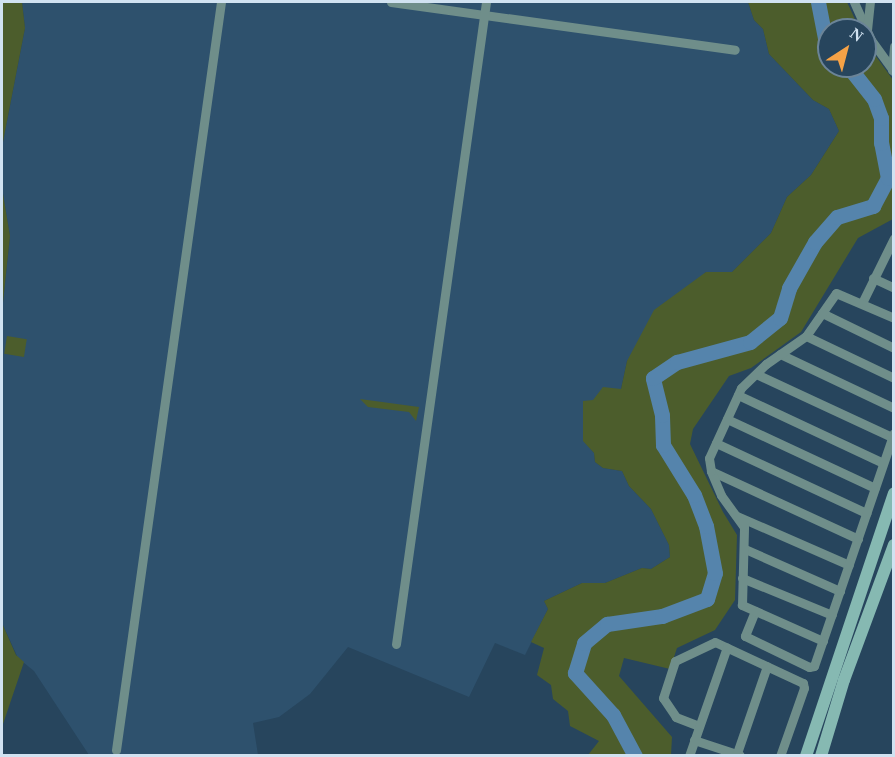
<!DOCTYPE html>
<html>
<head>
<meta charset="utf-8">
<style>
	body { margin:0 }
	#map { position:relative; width:895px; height:757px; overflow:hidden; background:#27455d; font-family:"Times New Roman",serif }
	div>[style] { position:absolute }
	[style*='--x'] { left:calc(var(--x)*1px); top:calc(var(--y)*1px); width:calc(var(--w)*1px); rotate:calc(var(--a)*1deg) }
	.built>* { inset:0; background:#2e516d }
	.green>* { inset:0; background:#4c5d2c; transform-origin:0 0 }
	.river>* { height:15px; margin:-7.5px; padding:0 7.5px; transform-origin:7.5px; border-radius:7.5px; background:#5584ac }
	.street>* { height:9px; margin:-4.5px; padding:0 4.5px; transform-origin:4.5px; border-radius:4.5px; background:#6f8e8a }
	.secondary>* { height:12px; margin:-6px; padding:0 6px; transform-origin:6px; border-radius:6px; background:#86b9b2 }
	span { translate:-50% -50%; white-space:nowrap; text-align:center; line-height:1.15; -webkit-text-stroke:6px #27455d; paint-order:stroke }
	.frame { position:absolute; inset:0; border:3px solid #d1e2f1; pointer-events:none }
	.north { position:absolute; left:817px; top:18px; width:60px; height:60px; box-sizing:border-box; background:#27455d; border:2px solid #6b8498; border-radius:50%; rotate:36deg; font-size:16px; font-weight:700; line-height:24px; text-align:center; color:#d1e2f1 }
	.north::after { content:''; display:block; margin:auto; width:21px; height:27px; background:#f6a246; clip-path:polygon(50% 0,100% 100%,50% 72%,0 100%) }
</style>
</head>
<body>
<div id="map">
	<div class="built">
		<div style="clip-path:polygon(22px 2px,748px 2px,754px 20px,763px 29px,769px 54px,813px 100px,829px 109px,839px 131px,811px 175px,787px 197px,771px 233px,732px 272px,706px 272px,627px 361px,621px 389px,583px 440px,594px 453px,595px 462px,603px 468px,622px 471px,629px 486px,651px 509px,669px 545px,670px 557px,651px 569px,642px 568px,605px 583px,582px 583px,544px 601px,548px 609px,525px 655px,495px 643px,469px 697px,348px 647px,310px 694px,279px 717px,253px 723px,258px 755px,89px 755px,34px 671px,18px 658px,2px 623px,2px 312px,10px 236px,2px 188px,2px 147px,25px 28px)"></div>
	</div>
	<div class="green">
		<div style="clip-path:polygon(2px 2px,22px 2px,25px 28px,2px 147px)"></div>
		<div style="clip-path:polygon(748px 2px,847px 2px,860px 30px,829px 30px,829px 66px,865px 66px,865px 41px,893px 80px,893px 219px,858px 238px,801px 332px,751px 368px,729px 376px,693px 429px,690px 444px,723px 512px,737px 535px,735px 600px,715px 630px,677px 648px,670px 669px,624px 658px,619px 676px,672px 737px,671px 755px,588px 755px,599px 741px,570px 726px,568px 711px,553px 699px,551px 685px,537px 675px,544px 648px,531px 642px,548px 609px,544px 601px,582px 583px,605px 583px,642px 568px,651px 569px,670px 557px,669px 545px,651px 509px,629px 486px,622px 471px,603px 468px,595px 462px,594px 453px,583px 441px,583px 401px,593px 400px,603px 387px,621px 389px,627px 361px,654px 310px,706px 272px,732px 272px,771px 233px,787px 197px,811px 175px,839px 131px,829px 109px,813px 100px,769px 54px,763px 29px,754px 20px)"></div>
		<div style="clip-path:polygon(2px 188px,10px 236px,2px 312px)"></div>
		<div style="left:7px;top:336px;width:20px;height:18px;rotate:9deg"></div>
		<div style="clip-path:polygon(360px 399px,419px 407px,416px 421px,409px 412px,368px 407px)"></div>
		<div style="clip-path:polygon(2px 623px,16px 655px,24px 662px,2px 727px)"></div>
	</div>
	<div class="river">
		<div style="--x:818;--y:2;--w:36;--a:79"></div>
		<div style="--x:825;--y:37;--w:7;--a:56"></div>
		<div style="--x:635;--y:756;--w:47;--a:-118.2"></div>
		<div style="--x:613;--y:715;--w:57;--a:-132.1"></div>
		<div style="--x:575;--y:673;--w:31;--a:-73"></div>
		<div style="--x:584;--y:643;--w:30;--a:-40"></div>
		<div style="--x:607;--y:624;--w:56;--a:-8.3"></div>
		<div style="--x:662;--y:616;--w:48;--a:-20.7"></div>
		<div style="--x:707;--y:599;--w:27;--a:-73"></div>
		<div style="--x:715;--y:573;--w:48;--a:-100.8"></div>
		<div style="--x:706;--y:526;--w:33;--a:-111"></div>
		<div style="--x:694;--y:495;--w:59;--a:-121.8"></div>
		<div style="--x:663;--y:445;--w:30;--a:-92"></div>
		<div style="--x:662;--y:415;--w:38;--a:-104"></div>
		<div style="--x:653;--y:378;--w:29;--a:-34"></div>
		<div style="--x:677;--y:362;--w:76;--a:-15.3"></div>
		<div style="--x:750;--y:342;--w:38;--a:-39"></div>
		<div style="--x:780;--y:318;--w:31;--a:-73"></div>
		<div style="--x:789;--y:288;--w:53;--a:-60.5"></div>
		<div style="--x:815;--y:242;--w:33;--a:-49"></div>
		<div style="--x:837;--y:217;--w:38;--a:-17"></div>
		<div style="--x:873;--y:206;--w:32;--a:-62"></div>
		<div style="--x:888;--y:178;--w:36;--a:-101"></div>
		<div style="--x:881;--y:143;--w:25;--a:-90"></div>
		<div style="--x:881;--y:118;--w:20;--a:-110"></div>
		<div style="--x:874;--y:99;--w:42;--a:-128.2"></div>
	</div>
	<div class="street">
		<div style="--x:391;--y:2;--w:347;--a:7.9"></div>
		<div style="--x:854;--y:2;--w:42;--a:65.9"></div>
		<div style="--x:871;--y:40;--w:39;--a:54"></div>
		<div style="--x:867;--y:30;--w:28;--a:-84"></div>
		<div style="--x:892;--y:70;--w:24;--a:-85"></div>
		<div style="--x:873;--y:278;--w:23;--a:25"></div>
		<div style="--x:862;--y:303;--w:72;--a:-63.8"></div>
		<div style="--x:822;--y:313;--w:80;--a:25.9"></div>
		<div style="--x:806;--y:336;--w:98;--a:25.5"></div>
		<div style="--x:780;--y:354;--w:126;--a:25.3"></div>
		<div style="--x:756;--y:374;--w:150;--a:24.9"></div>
		<div style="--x:738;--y:395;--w:160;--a:25.1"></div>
		<div style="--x:727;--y:419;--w:163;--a:25"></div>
		<div style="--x:716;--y:443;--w:166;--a:25"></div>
		<div style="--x:711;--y:471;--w:162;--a:24.8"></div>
		<div style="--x:737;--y:516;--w:122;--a:23.6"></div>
		<div style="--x:745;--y:549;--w:104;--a:23.9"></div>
		<div style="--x:742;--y:578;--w:97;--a:22.3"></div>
		<div style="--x:755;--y:611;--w:27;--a:112"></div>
		<div style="--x:745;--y:636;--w:71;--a:25.8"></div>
		<div style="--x:809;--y:667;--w:5;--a:-11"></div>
		<div style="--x:814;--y:666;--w:246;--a:-71.1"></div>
		<div style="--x:823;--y:641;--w:89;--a:-156"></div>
		<div style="--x:742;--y:605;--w:78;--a:-88.5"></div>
		<div style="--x:744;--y:527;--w:39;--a:-126"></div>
		<div style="--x:721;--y:495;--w:26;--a:-113"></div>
		<div style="--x:711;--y:471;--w:13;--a:-99"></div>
		<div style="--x:709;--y:458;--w:77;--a:-65.4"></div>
		<div style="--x:741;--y:388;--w:35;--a:-44"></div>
		<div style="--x:766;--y:364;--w:49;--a:-35"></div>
		<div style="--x:806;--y:336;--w:52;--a:-55.1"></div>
		<div style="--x:836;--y:293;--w:63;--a:23.3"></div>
		<div style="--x:396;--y:644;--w:648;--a:-82.02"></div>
		<div style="--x:699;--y:726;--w:25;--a:-159"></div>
		<div style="--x:676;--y:717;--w:23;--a:-124"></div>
		<div style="--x:663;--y:698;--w:39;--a:-72"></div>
		<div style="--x:675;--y:661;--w:44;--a:-25.4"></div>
		<div style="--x:715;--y:642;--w:97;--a:25"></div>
		<div style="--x:803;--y:683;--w:5;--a:79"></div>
		<div style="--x:804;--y:688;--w:72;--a:109.4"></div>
		<div style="--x:694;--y:740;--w:48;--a:18.1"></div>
		<div style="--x:116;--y:750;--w:755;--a:-82.01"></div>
		<div style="--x:689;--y:756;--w:115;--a:-70.8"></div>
		<div style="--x:736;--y:756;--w:95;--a:-71"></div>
	</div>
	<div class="secondary">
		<div style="--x:806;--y:756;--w:277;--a:-71.5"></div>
		<div style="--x:821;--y:756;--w:79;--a:-73.2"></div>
		<div style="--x:844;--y:680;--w:144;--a:-69.7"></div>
	</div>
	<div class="frame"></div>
	<div class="north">N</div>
</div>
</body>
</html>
